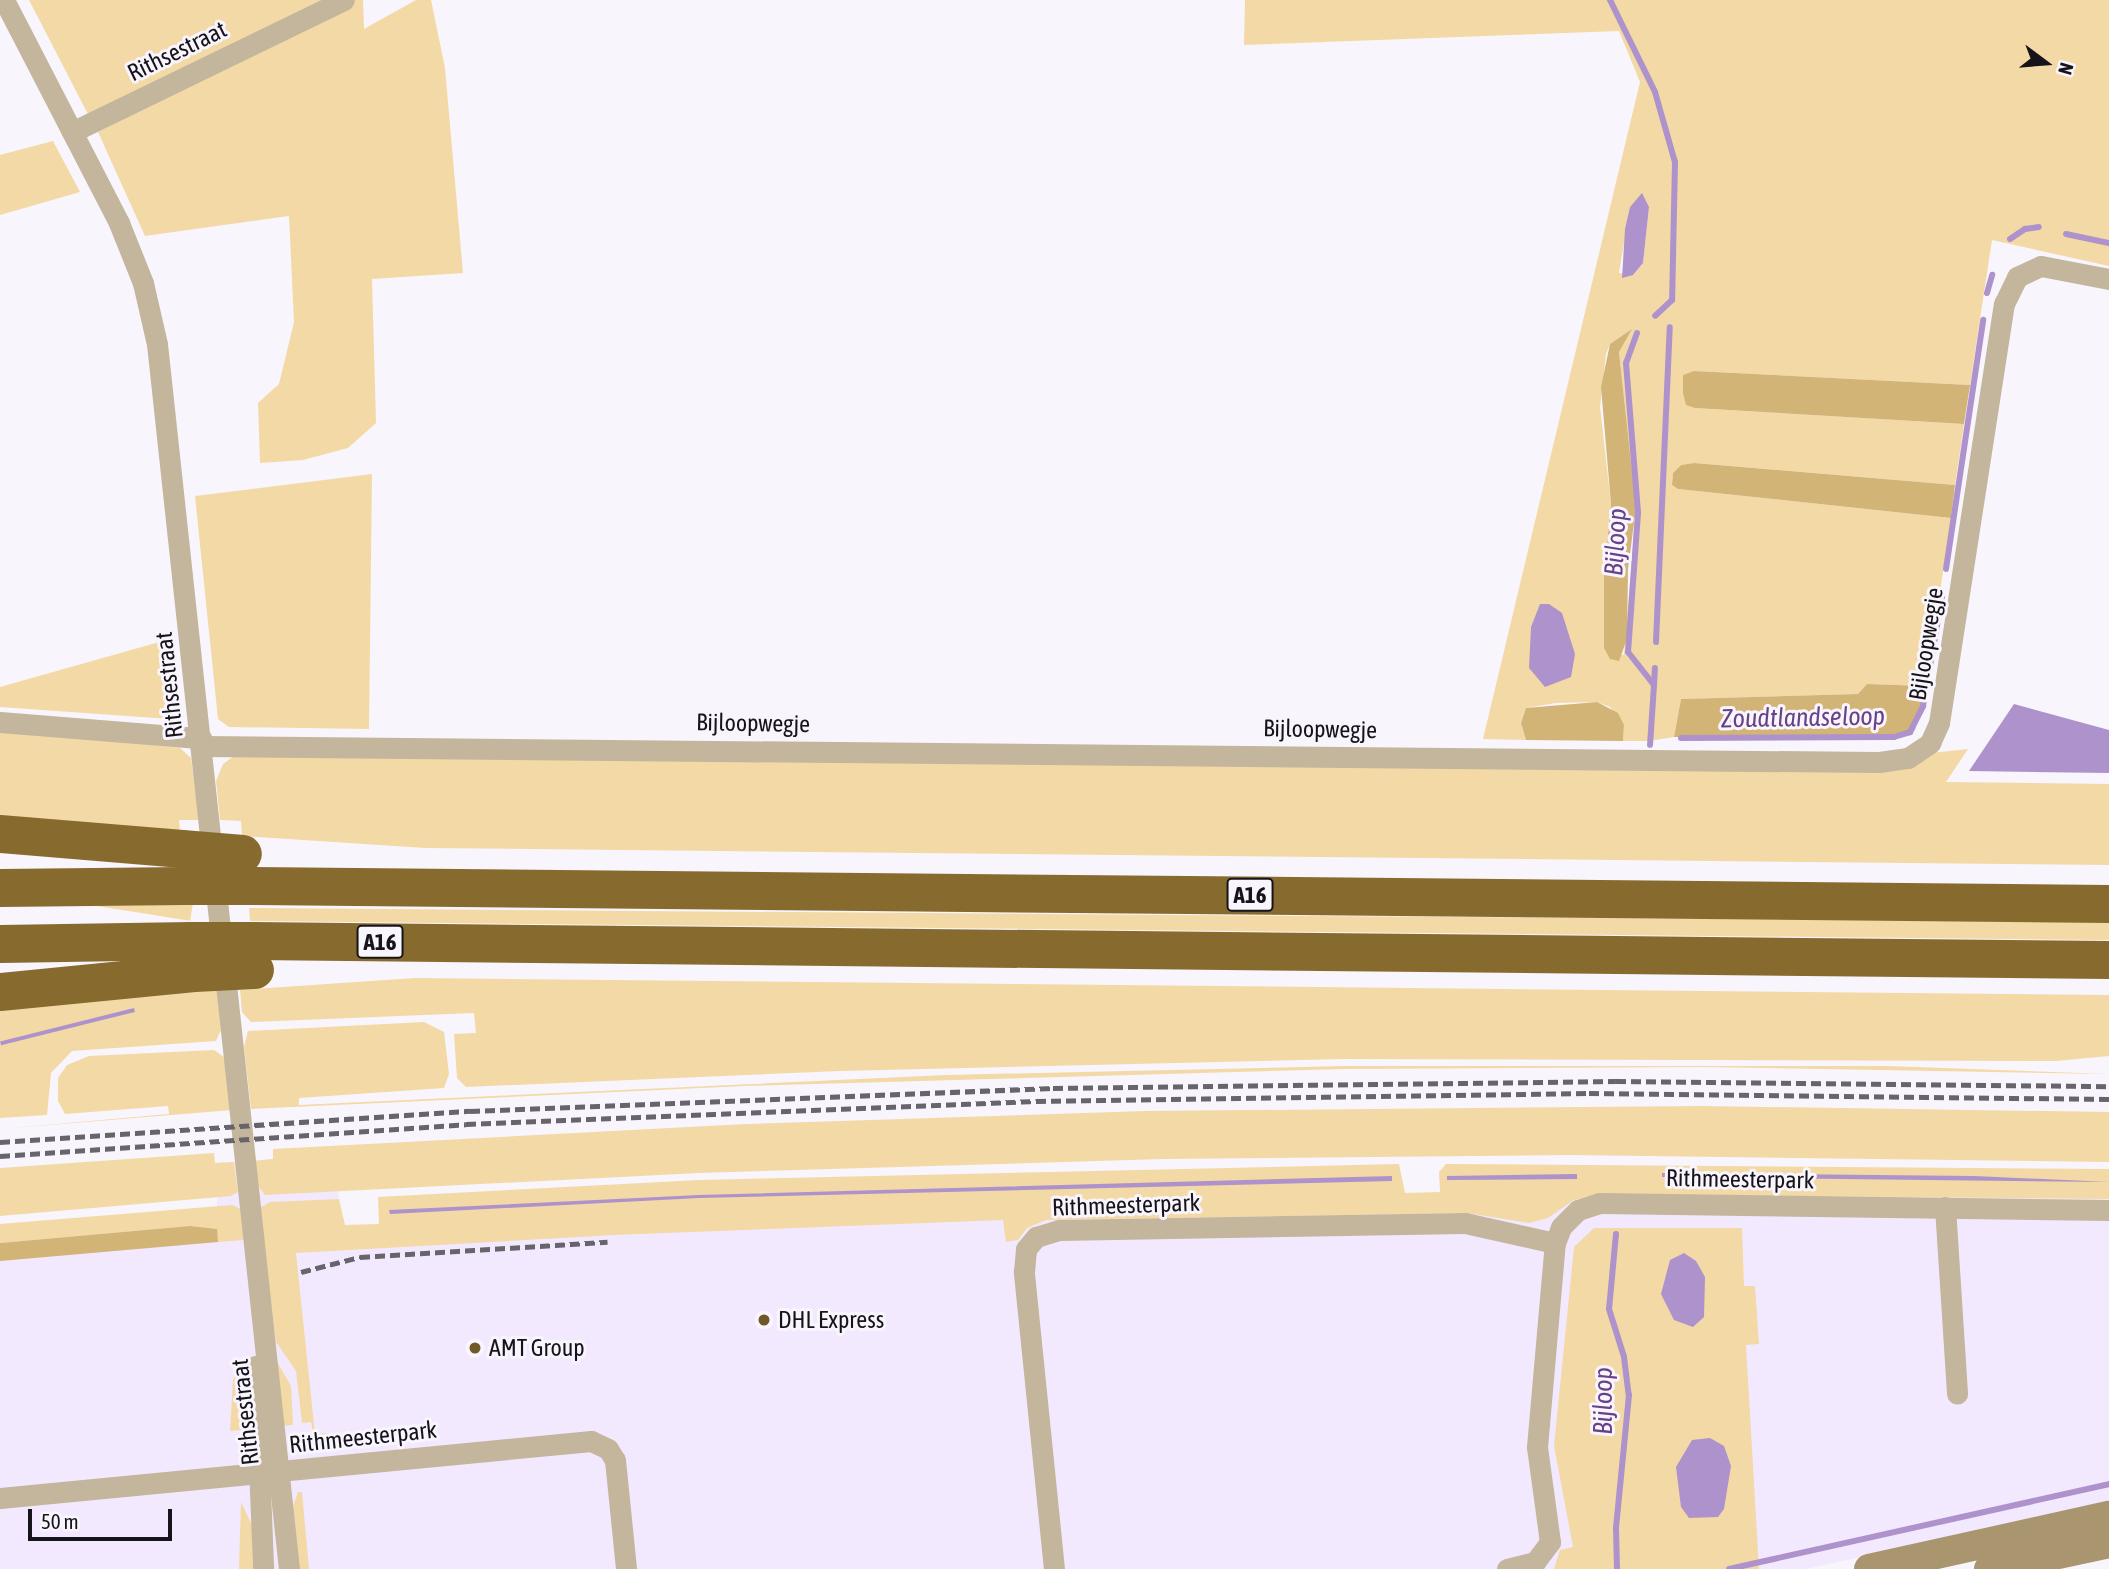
<!DOCTYPE html>
<html>
<head>
<meta charset="utf-8">
<style>
	body { margin:0 }
	#map { position:relative; width:2109px; height:1569px; overflow:hidden; background:#f9f5fd; font-family:"Asap Condensed",sans-serif }
	div>[style] { position:absolute }
	[style*='--x'] { left:calc(var(--x)*1px); top:calc(var(--y)*1px); width:calc(var(--w)*1px); rotate:calc(var(--a)*1deg) }
	.built>* { inset:0; background:#f3e9ff }
	.green>* { inset:0; background:#f3d9a5; transform-origin:0 0 }
	.forest>* { inset:0; background:#d1b476 }
	.water>* { inset:0; background:#ae92cb; transform-origin:0 0 }
	.stream>* { height:6px; margin:-3px; padding:0 3px; transform-origin:3px; border-radius:3px; background:#ae92cb }
	.street>* { height:21px; margin:-10.5px; padding:0 10.5px; transform-origin:10.5px; border-radius:10.5px; background:#c3b69c }
	.secondary>* { height:30px; margin:-15px; padding:0 15px; transform-origin:15px; border-radius:15px; background:#a9966f }
	.highway>* { height:38px; margin:-19px; padding:0 19px; transform-origin:19px; border-radius:19px; background:#876b2e }
	.rail>* { height:5px; margin-top:-2.5px; transform-origin:0; background:repeating-linear-gradient(90deg,#68646c 0 10px,transparent 0 15px) }
	.highway-bridge>* { height:38px; margin:-19px; padding:0 19px; transform-origin:19px; border-radius:19px; background:#876b2e }
	.dots>* { width:19px; height:19px; translate:-50% -50%; box-sizing:border-box; border:4px solid #f9f5fd; border-radius:50% }
	span { translate:-50% -50%; white-space:nowrap; text-align:center; line-height:1.15; -webkit-text-stroke:6px #f9f5fd; paint-order:stroke }
	.shield-label span { padding:2px 5px; background:#f9f5fd; border:2px solid; border-radius:5px; -webkit-text-stroke-width:0 }
	.shield-label { font-size:23px; color:#16131a; font-weight:700 }
	.street-label { font-size:24px; color:#16131a }
	.poi-label { font-size:24px; color:#16131a }
	.left { translate:0 -50%; text-align:left }
	.water-label { font-size:26px; color:#684289; font-style:italic }
	.north { position:absolute; left:2011px; top:28px; width:70px; height:70px; -webkit-text-stroke:5px #f9f5fd; paint-order:stroke; rotate:106deg; font-size:19px; font-weight:700; line-height:28px; text-align:center; color:#16131a }
	.north::after { content:''; display:block; margin:auto; width:24px; height:32px; background:#16131a; clip-path:polygon(50% 0,100% 100%,50% 72%,0 100%) }
	.scale { position:absolute; left:28px; top:1509px; width:144px; height:32px; box-sizing:border-box; border:4px solid #16131a; border-top:0; padding-left:9px; font-size:21px; line-height:24px; white-space:nowrap; color:#16131a; -webkit-text-stroke:5px #f9f5fd; paint-order:stroke }
</style>
</head>
<body>
<div id="map">
	<div class="built">
		<div style="clip-path:polygon(271px 1159px,338px 1189px,340px 1229px,2109px 1172px,2109px 1503px,1806px 1569px,0 1569px,0 1226px,217px 1208px,217px 1163px)"></div>
	</div>
	<div class="green">
		<div style="clip-path:polygon(29px 0,322px 0,91px 120px)"></div>
		<div style="clip-path:polygon(349px 0,363px 0,364px 29px,416px 0,431px 0,445px 68px,463px 273px,372px 279px,376px 423px,348px 448px,303px 460px,260px 463px,258px 403px,279px 384px,294px 322px,289px 216px,145px 236px,98px 132px)"></div>
		<div style="clip-path:polygon(evenodd,1245px 0,2109px 0,2109px 266px,1992px 240px,1970px 385px,1694px 371px,1683px 376px,1695px 408px,1964px 424px,1955px 485px,1694px 463px,1681px 465px,1673px 473px,1672px 485px,1678px 489px,1951px 518px,1926px 686px,1867px 684px,1858px 694px,1681px 699px,1674px 737px,1649px 741px,1623px 741px,1624px 725px,1610px 707px,1597px 702px,1556px 703px,1526px 708px,1521px 723px,1526px 740px,1483px 739px,1640px 82px,1619px 31px,1244px 45px,1245px 0,1630px 207px,1649px 207px,1643px 263px,1633px 275px,1619px 273px,1630px 207px,1245px 0,1631px 330px,1619px 352px,1636px 508px,1624px 655px,1604px 648px,1604px 575px,1611px 504px,1600px 407px,1606px 354px,1610px 344px,1631px 330px)"></div>
		<div style="clip-path:polygon(53px 141px,80px 192px,0 215px,0 155px)"></div>
		<div style="clip-path:polygon(372px 474px,369px 729px,229px 727px,218px 719px,195px 496px)"></div>
		<div style="clip-path:polygon(170px 639px,177px 707px,169px 719px,0 707px,0 687px)"></div>
		<div style="clip-path:polygon(0 728px,180px 748px,191px 758px,199px 820px,179px 820px,180px 832px,0 818px)"></div>
		<div style="clip-path:polygon(1968px 749px,1946px 782px,2109px 784px,2109px 865px,425px 848px,242px 836px,241px 821px,220px 820px,216px 781px,223px 764px,234px 756px,1931px 753px)"></div>
		<div style="left:193px;top:903px;width:18px;height:193px;rotate:99deg"></div>
		<div style="clip-path:polygon(249px 908px,2109px 922px,2109px 940px,250px 921px)"></div>
		<div style="clip-path:polygon(415px 978px,2109px 995px,2109px 1056px,2056px 1061px,1344px 1059px,840px 1071px,466px 1087px,457px 1078px,454px 1034px,476px 1033px,474px 1013px,251px 1022px,242px 1012px,240px 990px)"></div>
		<div style="clip-path:polygon(217px 990px,221px 1030px,216px 1041px,72px 1051px,51px 1073px,47px 1115px,0 1118px,0 999px)"></div>
		<div style="clip-path:polygon(424px 1022px,444px 1032px,449px 1074px,444px 1088px,299px 1098px,299px 1105px,946px 1075px,1344px 1066px,1888px 1066px,2109px 1074px,1703px 1067px,1345px 1069px,744px 1086px,251px 1109px,244px 1047px,248px 1031px)"></div>
		<div style="clip-path:polygon(214px 1050px,224px 1057px,232px 1110px,0 1129px,169px 1114px,168px 1106px,65px 1114px,58px 1101px,58px 1078px,67px 1065px,89px 1056px)"></div>
		<div style="clip-path:polygon(1702px 1106px,2109px 1112px,2109px 1162px,1568px 1155px,1163px 1159px,699px 1173px,265px 1195px,258px 1186px,253px 1161px,273px 1159px,273px 1149px,746px 1124px,1145px 1111px)"></div>
		<div style="clip-path:polygon(214px 1153px,215px 1163px,234px 1162px,238px 1192px,231px 1196px,0 1216px,0 1168px)"></div>
		<div style="clip-path:polygon(1399px 1164px,1405px 1193px,1440px 1192px,1439px 1172px,1446px 1164px,2109px 1169px,2109px 1199px,1601px 1194px,1574px 1200px,1548px 1218px,1529px 1223px,1467px 1213px,1046px 1220px,1027px 1228px,1018px 1240px,1006px 1242px,1003px 1220px,614px 1235px,296px 1253px,315px 1434px,329px 1433px,331px 1446px,316px 1448px,311px 1422px,302px 1423px,296px 1371px,276px 1342px,258px 1209px,270px 1202px,339px 1199px,345px 1225px,379px 1224px,378px 1197px,699px 1180px)"></div>
		<div style="clip-path:polygon(232px 1205px,241px 1209px,244px 1240px,218px 1242px,216px 1229px,190px 1226px,0 1243px,0 1224px)"></div>
		<div style="clip-path:polygon(1594px 1228px,1742px 1228px,1744px 1286px,1755px 1286px,1759px 1344px,1746px 1345px,1759px 1569px,1554px 1569px,1560px 1550px,1573px 1547px,1554px 1446px,1574px 1247px)"></div>
		<div style="clip-path:polygon(247px 1355px,249px 1429px,230px 1431px,233px 1380px)"></div>
		<div style="clip-path:polygon(273px 1355px,291px 1386px,293px 1425px,280px 1426px)"></div>
		<div style="clip-path:polygon(298px 1492px,302px 1492px,309px 1569px,295px 1569px,290px 1515px)"></div>
		<div style="clip-path:polygon(241px 1502px,252px 1525px,253px 1569px,239px 1569px)"></div>
	</div>
	<div class="forest">
		<div style="clip-path:polygon(1632px 329px,1619px 352px,1636px 508px,1628px 569px,1627px 639px,1619px 661px,1610px 659px,1604px 648px,1604px 575px,1611px 504px,1601px 387px,1610px 344px)"></div>
		<div style="clip-path:polygon(1694px 371px,1970px 385px,1964px 424px,1695px 408px,1686px 405px,1683px 393px,1683px 375px)"></div>
		<div style="clip-path:polygon(1694px 463px,1955px 485px,1951px 518px,1678px 489px,1672px 485px,1673px 473px,1681px 465px)"></div>
		<div style="clip-path:polygon(1867px 684px,1926px 686px,1915px 730px,1909px 735px,1844px 739px,1674px 737px,1681px 699px,1858px 694px)"></div>
		<div style="clip-path:polygon(1597px 702px,1618px 713px,1624px 725px,1623px 741px,1526px 740px,1521px 723px,1526px 708px)"></div>
		<div style="clip-path:polygon(190px 1226px,217px 1229px,218px 1242px,0 1261px,0 1243px)"></div>
	</div>
	<div class="water">
		<div style="clip-path:polygon(1642px 193px,1649px 207px,1643px 263px,1633px 275px,1622px 278px,1625px 229px,1630px 207px)"></div>
		<div style="clip-path:polygon(1540px 604px,1549px 604px,1562px 613px,1575px 654px,1571px 677px,1545px 687px,1529px 668px,1531px 627px)"></div>
		<div style="clip-path:polygon(2014px 704px,2109px 730px,2109px 773px,1969px 771px)"></div>
		<div style="left:134px;top:1008px;width:4px;height:138px;rotate:76deg"></div>
		<div style="clip-path:polygon(1662px 1173px,1974px 1176px,2109px 1182px,1662px 1177px)"></div>
		<div style="clip-path:polygon(1577px 1174px,1577px 1179px,1447px 1180px,1447px 1176px)"></div>
		<div style="clip-path:polygon(1392px 1176px,1392px 1181px,699px 1198px,390px 1214px,389px 1210px,699px 1195px)"></div>
		<div style="clip-path:polygon(1684px 1253px,1696px 1261px,1705px 1277px,1704px 1317px,1693px 1327px,1674px 1320px,1661px 1294px,1670px 1260px)"></div>
		<div style="clip-path:polygon(1710px 1438px,1724px 1446px,1731px 1466px,1724px 1509px,1718px 1517px,1689px 1518px,1681px 1507px,1676px 1467px,1692px 1440px)"></div>
	</div>
	<div class="stream">
		<div style="--x:1610;--y:0;--w:102;--a:63.9"></div>
		<div style="--x:1655;--y:92;--w:73;--a:74.1"></div>
		<div style="--x:1675;--y:162;--w:138;--a:91.2"></div>
		<div style="--x:1672;--y:300;--w:23;--a:137"></div>
		<div style="--x:2066;--y:234;--w:44;--a:11.8"></div>
		<div style="--x:2010;--y:239;--w:18;--a:-34"></div>
		<div style="--x:2025;--y:229;--w:14;--a:-8"></div>
		<div style="--x:1987;--y:293;--w:19;--a:-74"></div>
		<div style="--x:1637;--y:333;--w:32;--a:110"></div>
		<div style="--x:1626;--y:363;--w:150;--a:85.4"></div>
		<div style="--x:1638;--y:513;--w:139;--a:94.1"></div>
		<div style="--x:1628;--y:652;--w:42;--a:51.8"></div>
		<div style="--x:1654;--y:685;--w:60;--a:93.8"></div>
		<div style="--x:1946;--y:569;--w:252;--a:-81.5"></div>
		<div style="--x:1656;--y:642;--w:315;--a:-87.5"></div>
		<div style="--x:1654;--y:685;--w:17;--a:-87"></div>
		<div style="--x:1681;--y:738;--w:213;--a:-0.3"></div>
		<div style="--x:1894;--y:737;--w:17;--a:-17"></div>
		<div style="--x:1910;--y:732;--w:29;--a:-63"></div>
		<div style="--x:1923;--y:706;--w:111;--a:-80.1"></div>
		<div style="--x:1616;--y:1234;--w:75;--a:95.3"></div>
		<div style="--x:1609;--y:1309;--w:50;--a:72.6"></div>
		<div style="--x:1624;--y:1357;--w:38;--a:83"></div>
		<div style="--x:1629;--y:1395;--w:134;--a:95.6"></div>
		<div style="--x:1616;--y:1528;--w:41;--a:88.6"></div>
		<div style="--x:1729;--y:1569;--w:389;--a:-12.6"></div>
	</div>
	<div class="street">
		<div style="--x:4;--y:0;--w:251;--a:62.7"></div>
		<div style="--x:119;--y:223;--w:65;--a:68.2"></div>
		<div style="--x:143;--y:283;--w:63;--a:77.1"></div>
		<div style="--x:157;--y:344;--w:1232;--a:83.85"></div>
		<div style="--x:72;--y:132;--w:302;--a:-25.9"></div>
		<div style="--x:0;--y:722;--w:202;--a:4.6"></div>
		<div style="--x:202;--y:746;--w:1677;--a:0.55"></div>
		<div style="--x:1879;--y:762;--w:29;--a:-8"></div>
		<div style="--x:1908;--y:758;--w:27;--a:-34"></div>
		<div style="--x:1930;--y:743;--w:22;--a:-66"></div>
		<div style="--x:1939;--y:723;--w:424;--a:-81.2"></div>
		<div style="--x:2004;--y:304;--w:30;--a:-64"></div>
		<div style="--x:2017;--y:277;--w:26;--a:-25"></div>
		<div style="--x:2041;--y:266;--w:69;--a:10.8"></div>
		<div style="--x:1945;--y:1207;--w:187;--a:86.3"></div>
		<div style="--x:255;--y:1366;--w:203;--a:87.7"></div>
		<div style="--x:0;--y:1498;--w:594;--a:-5.51"></div>
		<div style="--x:591;--y:1441;--w:19;--a:25"></div>
		<div style="--x:608;--y:1449;--w:13;--a:58"></div>
		<div style="--x:615;--y:1460;--w:110;--a:84.2"></div>
		<div style="--x:1054;--y:1569;--w:299;--a:-95.8"></div>
		<div style="--x:1024;--y:1272;--w:23;--a:-85"></div>
		<div style="--x:1026;--y:1249;--w:16;--a:-50"></div>
		<div style="--x:1036;--y:1237;--w:24;--a:-17"></div>
		<div style="--x:1059;--y:1230;--w:406;--a:-1"></div>
		<div style="--x:1465;--y:1223;--w:92;--a:12.5"></div>
		<div style="--x:1507;--y:1569;--w:29;--a:-14"></div>
		<div style="--x:1535;--y:1562;--w:25;--a:-53"></div>
		<div style="--x:1550;--y:1542;--w:96;--a:-97.8"></div>
		<div style="--x:1537;--y:1447;--w:205;--a:-85"></div>
		<div style="--x:1555;--y:1243;--w:17;--a:-69"></div>
		<div style="--x:1561;--y:1227;--w:24;--a:-45"></div>
		<div style="--x:1578;--y:1210;--w:22;--a:-18"></div>
		<div style="--x:1599;--y:1203;--w:510;--a:0.79"></div>
	</div>
	<div class="secondary">
		<div style="--x:1869;--y:1569;--w:246;--a:-12.5"></div>
		<div style="--x:1989;--y:1569;--w:123;--a:-12.2"></div>
	</div>
	<div class="highway">
		<div style="--x:0;--y:834;--w:183;--a:4.7"></div>
		<div style="--x:246;--y:886;--w:1863;--a:0.55"></div>
		<div style="--x:0;--y:888;--w:185;--a:-0.6"></div>
		<div style="--x:252;--y:941;--w:1857;--a:0.59"></div>
		<div style="--x:0;--y:944;--w:191;--a:-0.9"></div>
		<div style="--x:0;--y:992;--w:195;--a:-5.6"></div>
	</div>
	<div class="rail">
		<div style="--x:0;--y:1142;--w:471;--a:-3.8"></div>
		<div style="--x:470;--y:1111;--w:583;--a:-2.26"></div>
		<div style="--x:1053;--y:1088;--w:563;--a:-0.71"></div>
		<div style="--x:1616;--y:1081;--w:493;--a:0.6"></div>
		<div style="--x:0;--y:1156;--w:467;--a:-3.9"></div>
		<div style="--x:466;--y:1124;--w:570;--a:-2.31"></div>
		<div style="--x:1036;--y:1101;--w:553;--a:-0.83"></div>
		<div style="--x:1589;--y:1093;--w:520;--a:0.66"></div>
		<div style="--x:301;--y:1272;--w:61;--a:-14.3"></div>
		<div style="--x:360;--y:1257;--w:248;--a:-3.5"></div>
	</div>
	<div class="highway-bridge">
		<div style="--x:182;--y:849;--w:61;--a:4.7"></div>
		<div style="--x:185;--y:886;--w:61;--a:0"></div>
		<div style="--x:191;--y:941;--w:61;--a:0"></div>
		<div style="--x:194;--y:973;--w:61;--a:-2.8"></div>
	</div>
	<div class="dots">
		<div style="left:764px;top:1320px;background:#6f5928"></div>
		<div style="left:475px;top:1348px;background:#6f5928"></div>
	</div>
	<div class="shield-label">
		<span style="left:1250px;top:895px">A16</span>
		<span style="left:380px;top:942px">A16</span>
	</div>
	<div class="street-label">
		<span style="left:177px;top:51px;rotate:-26deg">Rithsestraat</span>
		<span style="left:1926px;top:644px;rotate:-81deg">Bijloopwegje</span>
		<span style="left:169px;top:685px;rotate:-96deg">Rithsestraat</span>
		<span style="left:753px;top:723px;rotate:1deg">Bijloopwegje</span>
		<span style="left:1320px;top:729px;rotate:1deg">Bijloopwegje</span>
		<span style="left:1740px;top:1179px;rotate:1deg">Rithmeesterpark</span>
		<span style="left:1126px;top:1205px;rotate:-2deg">Rithmeesterpark</span>
		<span style="left:245px;top:1412px;rotate:-96deg">Rithsestraat</span>
		<span style="left:363px;top:1437px;rotate:-6deg">Rithmeesterpark</span>
	</div>
	<div class="poi-label">
		<span class="left" style="left:778px;top:1320px">DHL Express</span>
		<span class="left" style="left:489px;top:1348px">AMT Group</span>
	</div>
	<div class="water-label">
		<span style="left:1616px;top:542px;rotate:-87deg">Bijloop</span>
		<span style="left:1803px;top:718px;rotate:-1deg">Zoudtlandseloop</span>
		<span style="left:1604px;top:1401px;rotate:-90deg">Bijloop</span>
	</div>
	<div class="north">N</div>
	<div class="scale">50 m</div>
</div>
</body>
</html>
